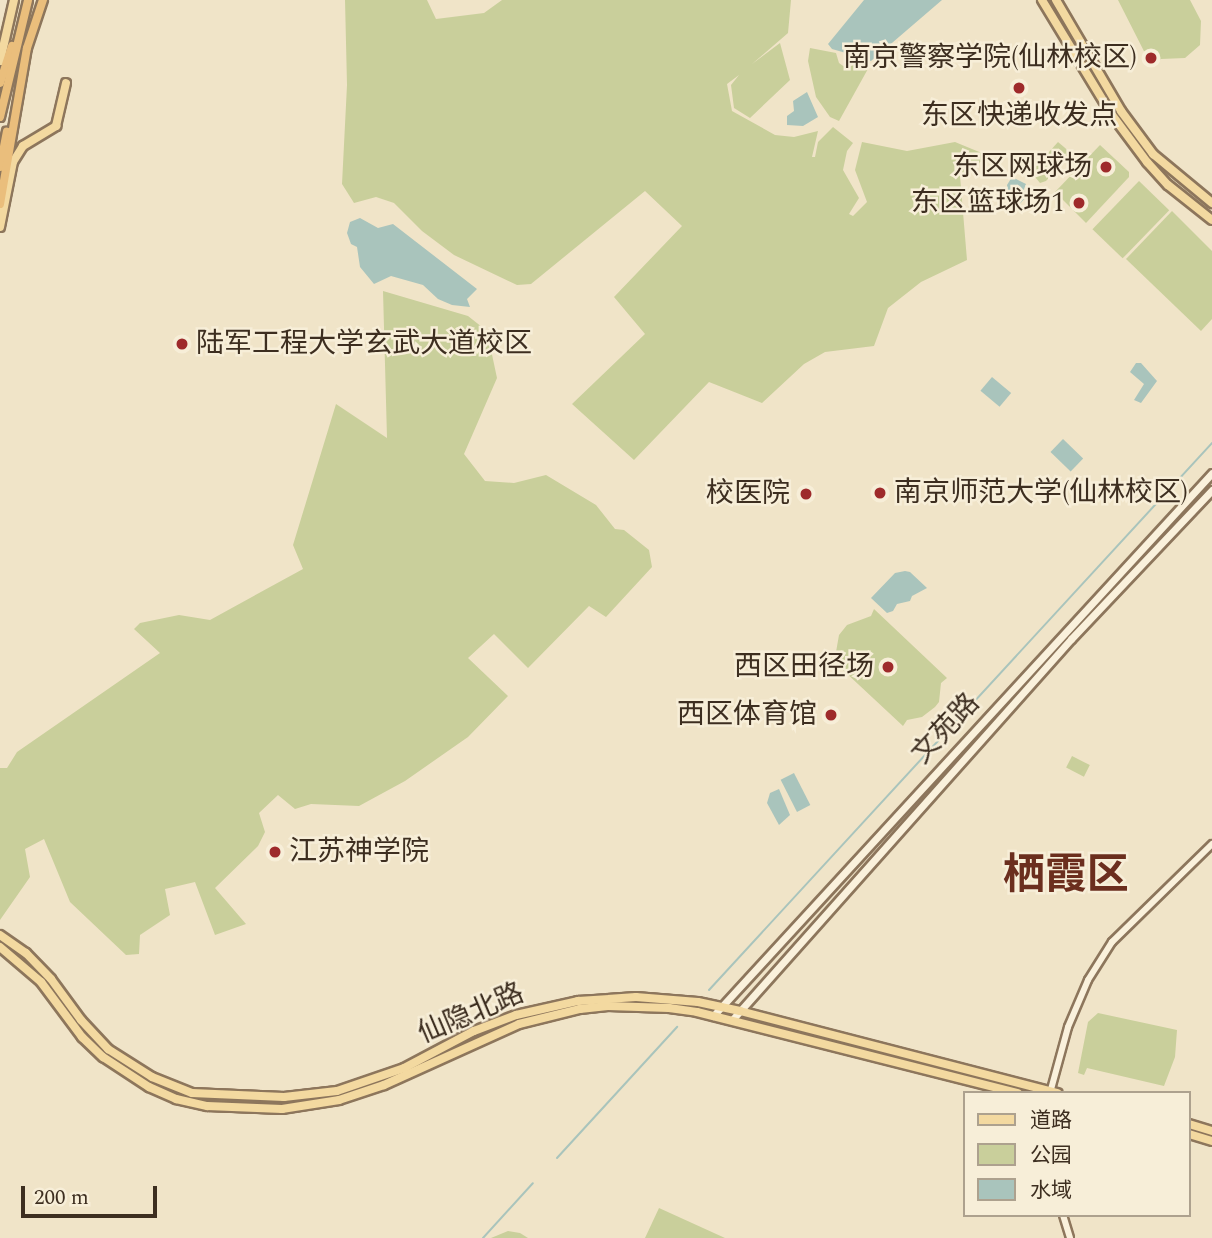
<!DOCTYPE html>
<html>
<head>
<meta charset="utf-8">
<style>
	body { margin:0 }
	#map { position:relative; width:1212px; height:1238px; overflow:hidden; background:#f0e4c8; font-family:Spectral,"Noto Sans SC",serif }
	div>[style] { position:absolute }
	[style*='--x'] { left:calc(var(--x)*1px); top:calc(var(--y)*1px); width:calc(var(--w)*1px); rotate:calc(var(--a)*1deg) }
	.green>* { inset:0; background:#c9cf9b; transform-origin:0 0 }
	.water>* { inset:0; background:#a9c4bc; transform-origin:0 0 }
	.stream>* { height:2px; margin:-1px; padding:0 1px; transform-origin:1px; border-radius:1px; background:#a9c4bc }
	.roads { filter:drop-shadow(2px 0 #8d765c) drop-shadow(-2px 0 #8d765c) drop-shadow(0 2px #8d765c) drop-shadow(0 -2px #8d765c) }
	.tertiary>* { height:6px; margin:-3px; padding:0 3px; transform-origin:3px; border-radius:3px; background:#faf1dc }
	.secondary>* { height:7px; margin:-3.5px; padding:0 3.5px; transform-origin:3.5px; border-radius:3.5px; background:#faf1dc }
	.primary>* { height:8px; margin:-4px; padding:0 4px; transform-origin:4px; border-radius:4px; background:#f3d9a0 }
	.trunk>* { height:8px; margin:-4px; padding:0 4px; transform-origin:4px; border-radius:4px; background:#eabe7c }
	.dots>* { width:19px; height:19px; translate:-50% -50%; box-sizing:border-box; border:4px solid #f7eed8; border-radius:50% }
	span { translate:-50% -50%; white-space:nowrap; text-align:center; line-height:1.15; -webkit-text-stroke:5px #f7eed8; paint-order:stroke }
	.poi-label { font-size:28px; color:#3d2e20 }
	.right { translate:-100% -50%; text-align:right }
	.left { translate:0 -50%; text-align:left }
	.street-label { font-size:28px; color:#3d2e20 }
	.town-label { font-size:42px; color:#6b2e1e; font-weight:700 }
	.legend { position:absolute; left:963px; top:1091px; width:228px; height:126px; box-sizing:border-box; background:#f7eed8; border:2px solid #ada18e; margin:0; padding:9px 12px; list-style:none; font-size:21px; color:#3d2e20 }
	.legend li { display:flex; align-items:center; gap:14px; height:35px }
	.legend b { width:35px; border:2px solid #ada18e }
	.scale { position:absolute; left:21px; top:1186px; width:136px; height:32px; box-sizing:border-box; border:4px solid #3d2e20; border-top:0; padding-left:9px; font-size:21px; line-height:24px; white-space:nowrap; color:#3d2e20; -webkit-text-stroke:5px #f7eed8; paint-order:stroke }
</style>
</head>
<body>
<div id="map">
	<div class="green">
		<div style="clip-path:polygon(345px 0,427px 0,436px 19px,484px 13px,502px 0,791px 0,788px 33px,752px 64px,780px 43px,790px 80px,750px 118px,734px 108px,731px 85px,739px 75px,727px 84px,732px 111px,775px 135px,794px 137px,818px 131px,812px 157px,815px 157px,818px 142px,833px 127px,853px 143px,847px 151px,843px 170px,859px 198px,849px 214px,853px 216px,867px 202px,855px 170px,862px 142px,907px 151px,955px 142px,989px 156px,960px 176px,967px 260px,921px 282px,888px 308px,874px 346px,825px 352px,804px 364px,762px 403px,709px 382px,634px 460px,572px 404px,645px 334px,614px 297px,682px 226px,645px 191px,531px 284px,517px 285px,454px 255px,422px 231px,394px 203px,376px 197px,354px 203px,342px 184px,347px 85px)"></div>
		<div style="clip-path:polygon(1118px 0,1190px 0,1201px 21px,1200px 45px,1185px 58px,1161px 59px,1151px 65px)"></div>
		<div style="clip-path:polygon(810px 48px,836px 53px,839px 63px,846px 68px,861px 62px,869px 67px,839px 121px,830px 117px,816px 97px,808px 61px)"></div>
		<div style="clip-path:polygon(1058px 142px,1071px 153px,1046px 181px,1040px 183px,1031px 172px)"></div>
		<div style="clip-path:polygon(1100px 145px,1129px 172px,1129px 177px,1086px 223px,1055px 192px)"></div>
		<div style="left:1139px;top:181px;width:42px;height:67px;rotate:44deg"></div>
		<div style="clip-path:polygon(1172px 211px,1212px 251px,1212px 319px,1201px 331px,1126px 259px)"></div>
		<div style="clip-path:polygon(383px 291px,468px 316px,487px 331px,497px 378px,464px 454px,485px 481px,514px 483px,546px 475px,596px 505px,615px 529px,624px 530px,649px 550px,652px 567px,606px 617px,589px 606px,528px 668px,494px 634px,468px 658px,508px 696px,468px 737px,405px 781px,359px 806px,311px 804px,295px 809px,278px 795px,259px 813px,265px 832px,258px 846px,215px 888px,246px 924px,215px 935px,195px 882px,165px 889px,170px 915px,140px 935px,139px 954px,126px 955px,70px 902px,44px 839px,25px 849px,30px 877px,0 920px,0 768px,7px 768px,17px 752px,160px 653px,134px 629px,140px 623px,179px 615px,210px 620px,303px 569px,293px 545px,336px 404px,387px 438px)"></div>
		<div style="clip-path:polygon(874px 609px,947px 678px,941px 683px,939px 702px,935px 707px,922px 717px,907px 720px,903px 726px,829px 657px,836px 652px,839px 635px,847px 625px,871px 616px)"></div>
		<div style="left:1072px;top:756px;width:20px;height:13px;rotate:27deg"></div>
		<div style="clip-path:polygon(1098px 1013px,1177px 1030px,1175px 1057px,1164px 1086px,1087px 1068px,1084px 1075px,1078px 1073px,1088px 1022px)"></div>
		<div style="clip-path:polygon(659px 1208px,725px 1238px,645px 1238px)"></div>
		<div style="clip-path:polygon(508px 1231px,520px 1233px,528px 1238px,491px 1238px)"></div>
	</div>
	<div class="water">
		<div style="clip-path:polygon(864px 0,942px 0,871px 61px,861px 59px,855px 49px,846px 53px,832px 49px,828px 44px)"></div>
		<div style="clip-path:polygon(807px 92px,818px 117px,803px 126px,787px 125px,787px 116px,794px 111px,793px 101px)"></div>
		<div style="clip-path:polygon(1012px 177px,1026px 184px,1024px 189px,1026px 197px,1017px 207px,1009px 198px,1007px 185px)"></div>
		<div style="clip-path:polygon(360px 218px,378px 228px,393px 224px,477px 289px,467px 299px,470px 307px,452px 305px,438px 299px,423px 285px,391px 276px,374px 284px,360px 267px,357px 247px,351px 244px,347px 233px,350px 222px)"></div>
		<div style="clip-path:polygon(1136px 363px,1141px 363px,1157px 381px,1141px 403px,1134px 400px,1144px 384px,1130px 372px)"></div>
		<div style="left:992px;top:377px;width:25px;height:18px;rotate:40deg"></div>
		<div style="left:1063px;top:439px;width:28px;height:18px;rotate:44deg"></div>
		<div style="clip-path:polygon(905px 571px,910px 572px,927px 588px,912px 596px,910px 601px,897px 604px,893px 611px,887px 613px,871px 598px,895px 573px)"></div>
		<div style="left:794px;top:773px;width:36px;height:15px;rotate:63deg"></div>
		<div style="clip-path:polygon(779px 789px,790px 815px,779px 825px,767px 803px,770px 793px)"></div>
	</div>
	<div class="stream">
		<div style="--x:709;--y:990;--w:743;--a:-47.4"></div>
		<div style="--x:557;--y:1158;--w:178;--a:-47.5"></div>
		<div style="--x:483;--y:1238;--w:74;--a:-47.7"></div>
	</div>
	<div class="roads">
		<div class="tertiary">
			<div style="--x:1050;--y:1093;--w:68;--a:-74.7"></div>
			<div style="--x:1068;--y:1027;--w:51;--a:-66.9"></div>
			<div style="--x:1088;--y:980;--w:45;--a:-57.7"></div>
			<div style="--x:1112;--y:942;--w:140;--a:-44.4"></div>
			<div style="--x:1063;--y:1215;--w:24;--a:73"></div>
		</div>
		<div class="secondary">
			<div style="--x:713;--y:1016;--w:737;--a:-47.42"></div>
			<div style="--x:732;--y:1020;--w:510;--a:-48.34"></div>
			<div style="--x:1071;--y:639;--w:205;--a:-46.6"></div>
		</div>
		<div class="primary">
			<div style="--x:1042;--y:0;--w:135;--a:58.7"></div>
			<div style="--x:1112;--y:115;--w:59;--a:53.3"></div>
			<div style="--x:1147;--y:162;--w:31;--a:48"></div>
			<div style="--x:1168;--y:185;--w:56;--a:38.5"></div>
			<div style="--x:1056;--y:0;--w:129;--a:59.6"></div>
			<div style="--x:1121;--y:111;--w:54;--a:53.3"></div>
			<div style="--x:1153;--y:154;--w:77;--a:39.7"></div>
			<div style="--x:0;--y:61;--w:63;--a:-77.1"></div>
			<div style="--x:0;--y:227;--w:66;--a:-78.7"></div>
			<div style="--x:13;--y:162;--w:19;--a:-58"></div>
			<div style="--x:23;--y:146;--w:39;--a:-31"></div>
			<div style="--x:56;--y:126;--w:44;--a:-76.9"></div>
			<div style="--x:0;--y:935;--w:32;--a:35"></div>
			<div style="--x:26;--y:953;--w:36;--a:46"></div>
			<div style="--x:51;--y:979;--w:51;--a:53.8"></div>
			<div style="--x:81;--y:1020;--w:40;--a:47"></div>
			<div style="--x:108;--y:1049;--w:52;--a:32.5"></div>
			<div style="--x:152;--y:1077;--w:43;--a:21.8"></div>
			<div style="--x:192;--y:1093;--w:92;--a:2.5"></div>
			<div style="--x:284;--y:1097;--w:53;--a:-6.5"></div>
			<div style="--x:337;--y:1091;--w:71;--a:-18.9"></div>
			<div style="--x:404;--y:1068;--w:79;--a:-27.9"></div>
			<div style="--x:474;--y:1031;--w:45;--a:-20.9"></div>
			<div style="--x:516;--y:1015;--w:64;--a:-12.7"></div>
			<div style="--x:578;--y:1001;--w:58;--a:-3.9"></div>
			<div style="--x:636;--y:997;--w:62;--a:4.6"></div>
			<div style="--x:698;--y:1002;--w:43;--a:12.1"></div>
			<div style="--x:740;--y:1011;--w:328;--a:14.5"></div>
			<div style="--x:0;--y:947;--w:54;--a:40.5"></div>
			<div style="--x:41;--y:982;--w:69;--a:53.3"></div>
			<div style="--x:82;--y:1037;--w:29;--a:44"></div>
			<div style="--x:103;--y:1057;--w:55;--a:33.1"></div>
			<div style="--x:149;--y:1087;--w:30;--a:24"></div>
			<div style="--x:176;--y:1099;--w:32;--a:13"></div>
			<div style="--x:207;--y:1106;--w:75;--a:2.3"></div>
			<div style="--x:282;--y:1109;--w:58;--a:-9"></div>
			<div style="--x:339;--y:1100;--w:47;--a:-18.4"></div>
			<div style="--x:384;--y:1085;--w:148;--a:-24.3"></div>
			<div style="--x:519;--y:1024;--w:63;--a:-13.8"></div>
			<div style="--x:580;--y:1009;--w:28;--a:-6"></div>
			<div style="--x:608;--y:1006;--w:61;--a:1.9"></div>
			<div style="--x:669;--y:1008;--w:28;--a:8"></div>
			<div style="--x:697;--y:1012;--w:331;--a:14.2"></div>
			<div style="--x:1189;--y:1124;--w:24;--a:17"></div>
			<div style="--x:1189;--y:1134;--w:24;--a:17"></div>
		</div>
		<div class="trunk">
			<div style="--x:0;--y:83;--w:39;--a:-72"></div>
			<div style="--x:0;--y:117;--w:120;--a:-76.5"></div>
			<div style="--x:0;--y:167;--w:36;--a:-79"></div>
			<div style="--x:0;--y:204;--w:158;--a:-80.2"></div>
			<div style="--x:27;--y:48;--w:51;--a:-71.6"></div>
		</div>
	</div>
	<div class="dots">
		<div style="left:1151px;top:58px;background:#9e2a2b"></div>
		<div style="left:1019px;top:88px;background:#9e2a2b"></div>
		<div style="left:1106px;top:167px;background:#9e2a2b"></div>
		<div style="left:1079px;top:203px;background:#9e2a2b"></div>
		<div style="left:182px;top:344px;background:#9e2a2b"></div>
		<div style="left:880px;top:493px;background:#9e2a2b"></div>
		<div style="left:806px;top:494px;background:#9e2a2b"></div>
		<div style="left:888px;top:667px;background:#9e2a2b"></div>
		<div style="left:831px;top:715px;background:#9e2a2b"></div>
		<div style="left:275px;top:852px;background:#9e2a2b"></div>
	</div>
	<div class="poi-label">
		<span class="right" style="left:1137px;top:58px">南京警察学院(仙林校区)</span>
		<span style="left:1019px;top:116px">东区快递收发点</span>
		<span class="right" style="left:1092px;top:167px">东区网球场</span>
		<span class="right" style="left:1065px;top:203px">东区篮球场1</span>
		<span class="left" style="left:196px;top:344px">陆军工程大学玄武大道校区</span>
		<span class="left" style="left:894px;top:493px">南京师范大学(仙林校区)</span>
		<span class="right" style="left:790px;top:494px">校医院</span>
		<span class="right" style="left:874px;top:667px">西区田径场</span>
		<span class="right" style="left:817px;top:715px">西区体育馆</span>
		<span class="left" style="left:289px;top:852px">江苏神学院</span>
	</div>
	<div class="street-label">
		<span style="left:946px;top:729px;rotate:-47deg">文苑路</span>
		<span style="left:471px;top:1014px;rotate:-23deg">仙隐北路</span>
	</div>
	<div class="town-label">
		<span style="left:1066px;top:876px">栖霞区</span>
	</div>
	<ul class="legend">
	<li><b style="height:9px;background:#f3d9a0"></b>道路</li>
	<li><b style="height:19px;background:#c9cf9b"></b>公园</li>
	<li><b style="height:19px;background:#a9c4bc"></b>水域</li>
	</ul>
	<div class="scale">200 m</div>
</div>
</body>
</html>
